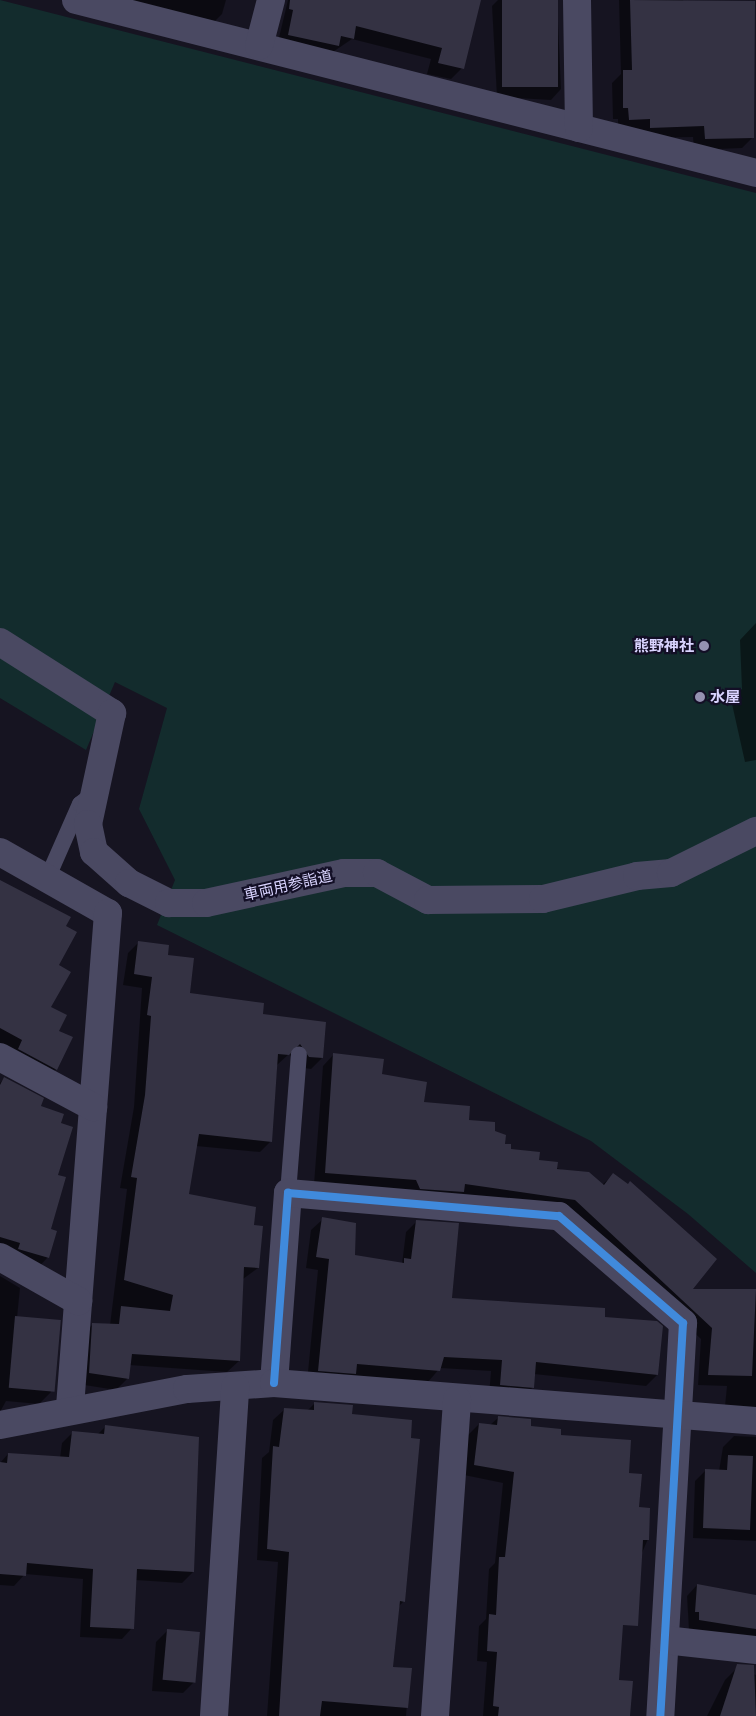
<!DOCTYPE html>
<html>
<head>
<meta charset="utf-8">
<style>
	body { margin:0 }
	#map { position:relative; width:756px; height:1716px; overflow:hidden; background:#161421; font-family:Mulish,"Noto Sans JP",sans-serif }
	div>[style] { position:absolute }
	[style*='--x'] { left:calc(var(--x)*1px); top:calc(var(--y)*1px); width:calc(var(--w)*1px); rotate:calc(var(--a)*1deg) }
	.green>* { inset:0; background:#132c2d }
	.shadow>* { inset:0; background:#0007 }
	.building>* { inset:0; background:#343243; transform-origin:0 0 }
	.service>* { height:16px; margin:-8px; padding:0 8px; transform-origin:8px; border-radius:8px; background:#4a4962 }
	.minor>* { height:28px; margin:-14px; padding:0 14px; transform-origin:14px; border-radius:14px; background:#4a4962 }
	.cycleway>* { height:8px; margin:-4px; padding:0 4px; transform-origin:4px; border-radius:4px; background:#408adc }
	.dots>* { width:14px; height:14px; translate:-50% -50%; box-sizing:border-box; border:2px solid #130f26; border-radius:50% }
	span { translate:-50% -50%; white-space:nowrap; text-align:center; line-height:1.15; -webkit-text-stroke:4.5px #130f26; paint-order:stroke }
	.poi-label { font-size:15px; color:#d9d4ff; font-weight:700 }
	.right { translate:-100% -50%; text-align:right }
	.left { translate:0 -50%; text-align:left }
	.street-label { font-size:15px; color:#d9d4ff }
</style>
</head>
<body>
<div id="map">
	<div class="green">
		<div style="clip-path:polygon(0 0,756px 193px,756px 1273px,688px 1214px,591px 1141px,157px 925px,175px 880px,139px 809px,167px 708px,115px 682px,86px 750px,0 698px)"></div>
	</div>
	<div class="shadow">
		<div style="clip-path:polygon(80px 0,226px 0,222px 14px,203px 33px)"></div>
		<div style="clip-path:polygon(480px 0,462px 68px,451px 79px,427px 74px,431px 59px,352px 39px,327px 56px,277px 46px,288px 0)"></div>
		<div style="clip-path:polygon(498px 0,557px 0,561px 89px,551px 100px,497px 97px,492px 6px)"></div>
		<div style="clip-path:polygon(619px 0,683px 0,753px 137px,742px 148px,694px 150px,693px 137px,640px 138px,618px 131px,618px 119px,613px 119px,612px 83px,621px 74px)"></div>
		<div style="clip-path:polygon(756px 623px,756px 760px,745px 762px,730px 695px,742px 689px,740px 640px)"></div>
		<div style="clip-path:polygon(0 881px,64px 926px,49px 1008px,58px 1032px,56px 1069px,45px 1081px,0 1045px)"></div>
		<div style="clip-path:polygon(139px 942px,167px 956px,189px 994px,262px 1015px,322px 1058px,311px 1069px,298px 1067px,289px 1054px,277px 1065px,271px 1141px,260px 1152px,196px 1146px,188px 1195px,253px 1226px,258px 1268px,243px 1279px,239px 1361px,227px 1372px,129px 1365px,127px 1379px,116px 1390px,78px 1384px,82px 1335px,93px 1324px,110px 1325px,127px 1189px,120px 1188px,134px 1107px,142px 988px,123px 985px,128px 953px)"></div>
		<div style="clip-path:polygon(334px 1054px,381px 1075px,422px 1103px,493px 1132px,509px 1150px,602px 1185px,614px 1174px,690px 1290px,756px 1291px,756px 1407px,725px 1406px,727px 1386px,698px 1385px,701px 1339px,563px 1210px,314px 1184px,323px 1066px)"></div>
		<div style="clip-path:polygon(4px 1078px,59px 1124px,48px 1257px,36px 1270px,0 1258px,0 1083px)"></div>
		<div style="clip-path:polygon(323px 1219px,354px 1256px,402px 1264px,406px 1232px,417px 1221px,451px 1299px,603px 1318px,657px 1375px,646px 1386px,534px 1374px,533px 1387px,522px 1399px,489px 1396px,491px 1371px,440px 1368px,428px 1382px,307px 1382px,318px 1270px,306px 1268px,311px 1230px)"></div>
		<div style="clip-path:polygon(0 1276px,20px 1288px,17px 1318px,51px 1392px,39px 1404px,6px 1401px,0 1412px)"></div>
		<div style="clip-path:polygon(315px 1403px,350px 1415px,404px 1601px,398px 1607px,392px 1668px,410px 1669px,406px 1716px,267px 1716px,278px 1562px,257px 1560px,262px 1458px,269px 1452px,273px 1420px,285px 1409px,307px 1411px)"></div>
		<div style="clip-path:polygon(498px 1418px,559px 1436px,628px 1474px,648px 1539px,612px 1622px,618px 1681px,628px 1716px,483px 1716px,487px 1662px,477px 1661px,479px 1626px,486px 1619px,489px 1569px,495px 1563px,503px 1483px,464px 1475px,468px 1435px,479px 1424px,490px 1425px)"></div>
		<div style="clip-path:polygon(105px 1427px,193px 1572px,182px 1583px,135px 1580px,132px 1628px,122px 1639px,80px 1637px,83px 1579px,25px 1574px,14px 1586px,0 1585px,0 1463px,8px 1454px,60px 1458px,62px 1443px,73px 1432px,97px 1435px)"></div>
		<div style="clip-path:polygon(734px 1436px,756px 1437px,756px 1541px,693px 1538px,695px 1481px,706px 1470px,719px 1471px,723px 1447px)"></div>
		<div style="clip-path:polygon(697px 1585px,756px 1596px,756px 1640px,689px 1630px,687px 1596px)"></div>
		<div style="clip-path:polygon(167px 1631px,194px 1682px,183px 1693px,152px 1691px,156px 1642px)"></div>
		<div style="clip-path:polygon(736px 1669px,756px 1675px,756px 1716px,707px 1716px,725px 1680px)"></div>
	</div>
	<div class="building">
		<div style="clip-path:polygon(290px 0,481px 0,464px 69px,438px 63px,442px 48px,356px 26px,354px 39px,341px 36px,339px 46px,288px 35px,293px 10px,289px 9px)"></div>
		<div style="left:502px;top:0;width:56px;height:87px"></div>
		<div style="clip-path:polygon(630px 0,755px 1px,754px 138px,705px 139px,704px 126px,650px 128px,650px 119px,629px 120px,628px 108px,623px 108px,623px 70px,632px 70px)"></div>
		<div style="clip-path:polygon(0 880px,71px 917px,66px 926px,77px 932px,59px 965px,71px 972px,51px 1007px,67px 1015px,59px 1031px,73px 1037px,57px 1070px,18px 1049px,22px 1040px,0 1028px)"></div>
		<div style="clip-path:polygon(138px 941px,169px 945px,168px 955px,194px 958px,190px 993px,264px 1003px,263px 1014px,326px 1022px,323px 1058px,309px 1057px,300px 1044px,289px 1055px,278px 1054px,272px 1142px,199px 1134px,189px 1194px,256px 1207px,254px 1225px,263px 1226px,259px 1268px,244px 1267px,240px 1361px,132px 1354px,129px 1379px,89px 1373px,92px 1323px,119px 1324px,121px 1306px,170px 1311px,173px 1295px,124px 1280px,137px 1178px,131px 1177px,145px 1095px,151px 1016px,147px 1015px,152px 977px,134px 974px)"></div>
		<div style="clip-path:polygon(333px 1053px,384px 1059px,382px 1074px,427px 1082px,424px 1102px,470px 1106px,469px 1120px,495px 1122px,495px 1131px,506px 1135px,505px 1144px,511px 1144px,511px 1149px,540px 1152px,539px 1160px,558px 1162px,557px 1169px,589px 1172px,604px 1185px,613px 1173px,628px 1184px,630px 1181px,717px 1259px,693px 1289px,756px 1289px,752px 1376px,708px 1375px,712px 1328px,575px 1200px,465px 1184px,464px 1192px,420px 1189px,416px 1180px,325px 1173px)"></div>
		<div style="clip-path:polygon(4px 1077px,44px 1098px,41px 1106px,64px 1114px,61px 1123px,73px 1127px,58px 1175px,66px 1177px,51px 1229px,57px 1231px,49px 1258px,18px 1249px,20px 1243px,0 1237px,0 1085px)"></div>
		<div style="clip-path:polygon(322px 1217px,356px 1223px,355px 1255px,404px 1263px,404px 1258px,411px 1259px,416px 1220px,459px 1223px,452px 1298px,605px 1308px,605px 1317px,657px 1321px,663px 1326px,658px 1375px,536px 1362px,534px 1388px,500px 1385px,502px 1360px,444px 1357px,440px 1371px,357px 1364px,356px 1374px,318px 1371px,329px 1259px,316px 1257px)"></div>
		<div style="left:15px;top:1316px;width:46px;height:72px;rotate:5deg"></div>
		<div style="clip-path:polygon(314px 1402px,353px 1405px,352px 1414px,412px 1420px,411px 1438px,420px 1439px,405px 1602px,400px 1601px,393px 1667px,412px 1668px,408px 1708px,322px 1701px,320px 1716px,279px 1716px,289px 1552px,267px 1549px,273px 1446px,279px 1447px,284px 1408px,314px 1410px)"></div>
		<div style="clip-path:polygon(498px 1416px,531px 1419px,531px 1426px,561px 1429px,561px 1435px,631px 1440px,629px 1473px,642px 1474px,639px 1507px,650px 1508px,649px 1540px,643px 1540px,638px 1626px,623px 1625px,619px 1680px,633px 1681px,630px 1716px,498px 1716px,499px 1707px,493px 1706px,497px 1652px,487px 1651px,489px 1614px,496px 1615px,499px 1557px,505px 1557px,514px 1472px,474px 1465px,479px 1423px,497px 1425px)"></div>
		<div style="clip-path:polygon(105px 1425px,199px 1437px,194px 1572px,137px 1569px,134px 1629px,90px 1627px,93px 1569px,27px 1563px,26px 1576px,0 1574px,0 1462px,7px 1463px,8px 1453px,69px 1457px,72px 1431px,104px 1434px)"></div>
		<div style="clip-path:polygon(728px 1455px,753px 1456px,750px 1530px,703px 1528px,705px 1469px,727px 1470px)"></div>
		<div style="clip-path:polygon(697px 1584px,756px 1595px,756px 1629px,749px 1628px,747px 1633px,749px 1628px,699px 1620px,699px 1612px,695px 1612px)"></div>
		<div style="left:167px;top:1629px;width:33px;height:51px;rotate:5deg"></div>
		<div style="clip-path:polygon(737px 1664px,754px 1665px,756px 1716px,720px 1716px)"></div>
	</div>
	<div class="service">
		<div style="--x:47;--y:879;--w:82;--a:-66.3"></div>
		<div style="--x:80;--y:804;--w:11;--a:-38"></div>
		<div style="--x:288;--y:1193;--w:139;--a:-85.5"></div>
	</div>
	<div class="minor">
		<div style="--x:76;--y:0;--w:702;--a:14.27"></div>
		<div style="--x:577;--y:0;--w:128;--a:89.1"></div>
		<div style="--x:259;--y:46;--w:48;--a:-75.4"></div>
		<div style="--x:0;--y:642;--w:133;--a:32.4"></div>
		<div style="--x:112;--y:713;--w:114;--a:102.2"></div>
		<div style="--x:88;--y:824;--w:29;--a:78"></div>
		<div style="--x:94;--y:852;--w:47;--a:41.5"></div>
		<div style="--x:129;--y:883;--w:45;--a:26.6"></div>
		<div style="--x:169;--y:903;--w:37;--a:0"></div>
		<div style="--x:206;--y:903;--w:141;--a:-12.3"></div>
		<div style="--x:344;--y:873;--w:33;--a:0"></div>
		<div style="--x:377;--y:873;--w:58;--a:27.9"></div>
		<div style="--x:428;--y:900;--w:115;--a:-0.5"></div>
		<div style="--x:543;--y:899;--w:97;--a:-13.7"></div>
		<div style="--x:637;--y:876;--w:34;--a:-5"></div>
		<div style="--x:671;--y:873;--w:95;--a:-26.3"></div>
		<div style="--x:0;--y:852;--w:124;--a:29.5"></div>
		<div style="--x:108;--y:913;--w:499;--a:94.4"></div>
		<div style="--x:0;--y:1057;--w:106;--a:28.3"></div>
		<div style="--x:0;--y:1257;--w:90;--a:29.4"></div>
		<div style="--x:274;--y:1383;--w:191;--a:-85.8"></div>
		<div style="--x:288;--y:1193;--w:272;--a:4.9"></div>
		<div style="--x:559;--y:1216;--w:164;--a:40.8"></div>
		<div style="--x:683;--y:1323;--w:394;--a:93.3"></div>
		<div style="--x:0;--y:1425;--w:190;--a:-10.9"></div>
		<div style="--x:187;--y:1389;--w:87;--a:-3.9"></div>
		<div style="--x:274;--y:1383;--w:483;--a:4.5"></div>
		<div style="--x:665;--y:1640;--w:92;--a:6.3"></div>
		<div style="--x:214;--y:1716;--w:330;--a:-86.3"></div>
		<div style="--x:435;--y:1716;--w:317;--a:-86"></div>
	</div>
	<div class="cycleway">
		<div style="--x:274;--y:1383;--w:191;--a:-85.8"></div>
		<div style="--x:288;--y:1193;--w:272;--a:4.9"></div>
		<div style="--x:559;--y:1216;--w:164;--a:40.8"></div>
		<div style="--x:683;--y:1323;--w:394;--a:93.3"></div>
	</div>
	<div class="dots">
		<div style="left:704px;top:646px;background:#9591b1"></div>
		<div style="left:700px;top:697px;background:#9591b1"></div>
	</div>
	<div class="poi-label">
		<span class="right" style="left:694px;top:646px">熊野神社</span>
		<span class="left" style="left:710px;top:697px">水屋</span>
	</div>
	<div class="street-label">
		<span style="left:288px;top:885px;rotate:-13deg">車両用参詣道</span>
	</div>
</div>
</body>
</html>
